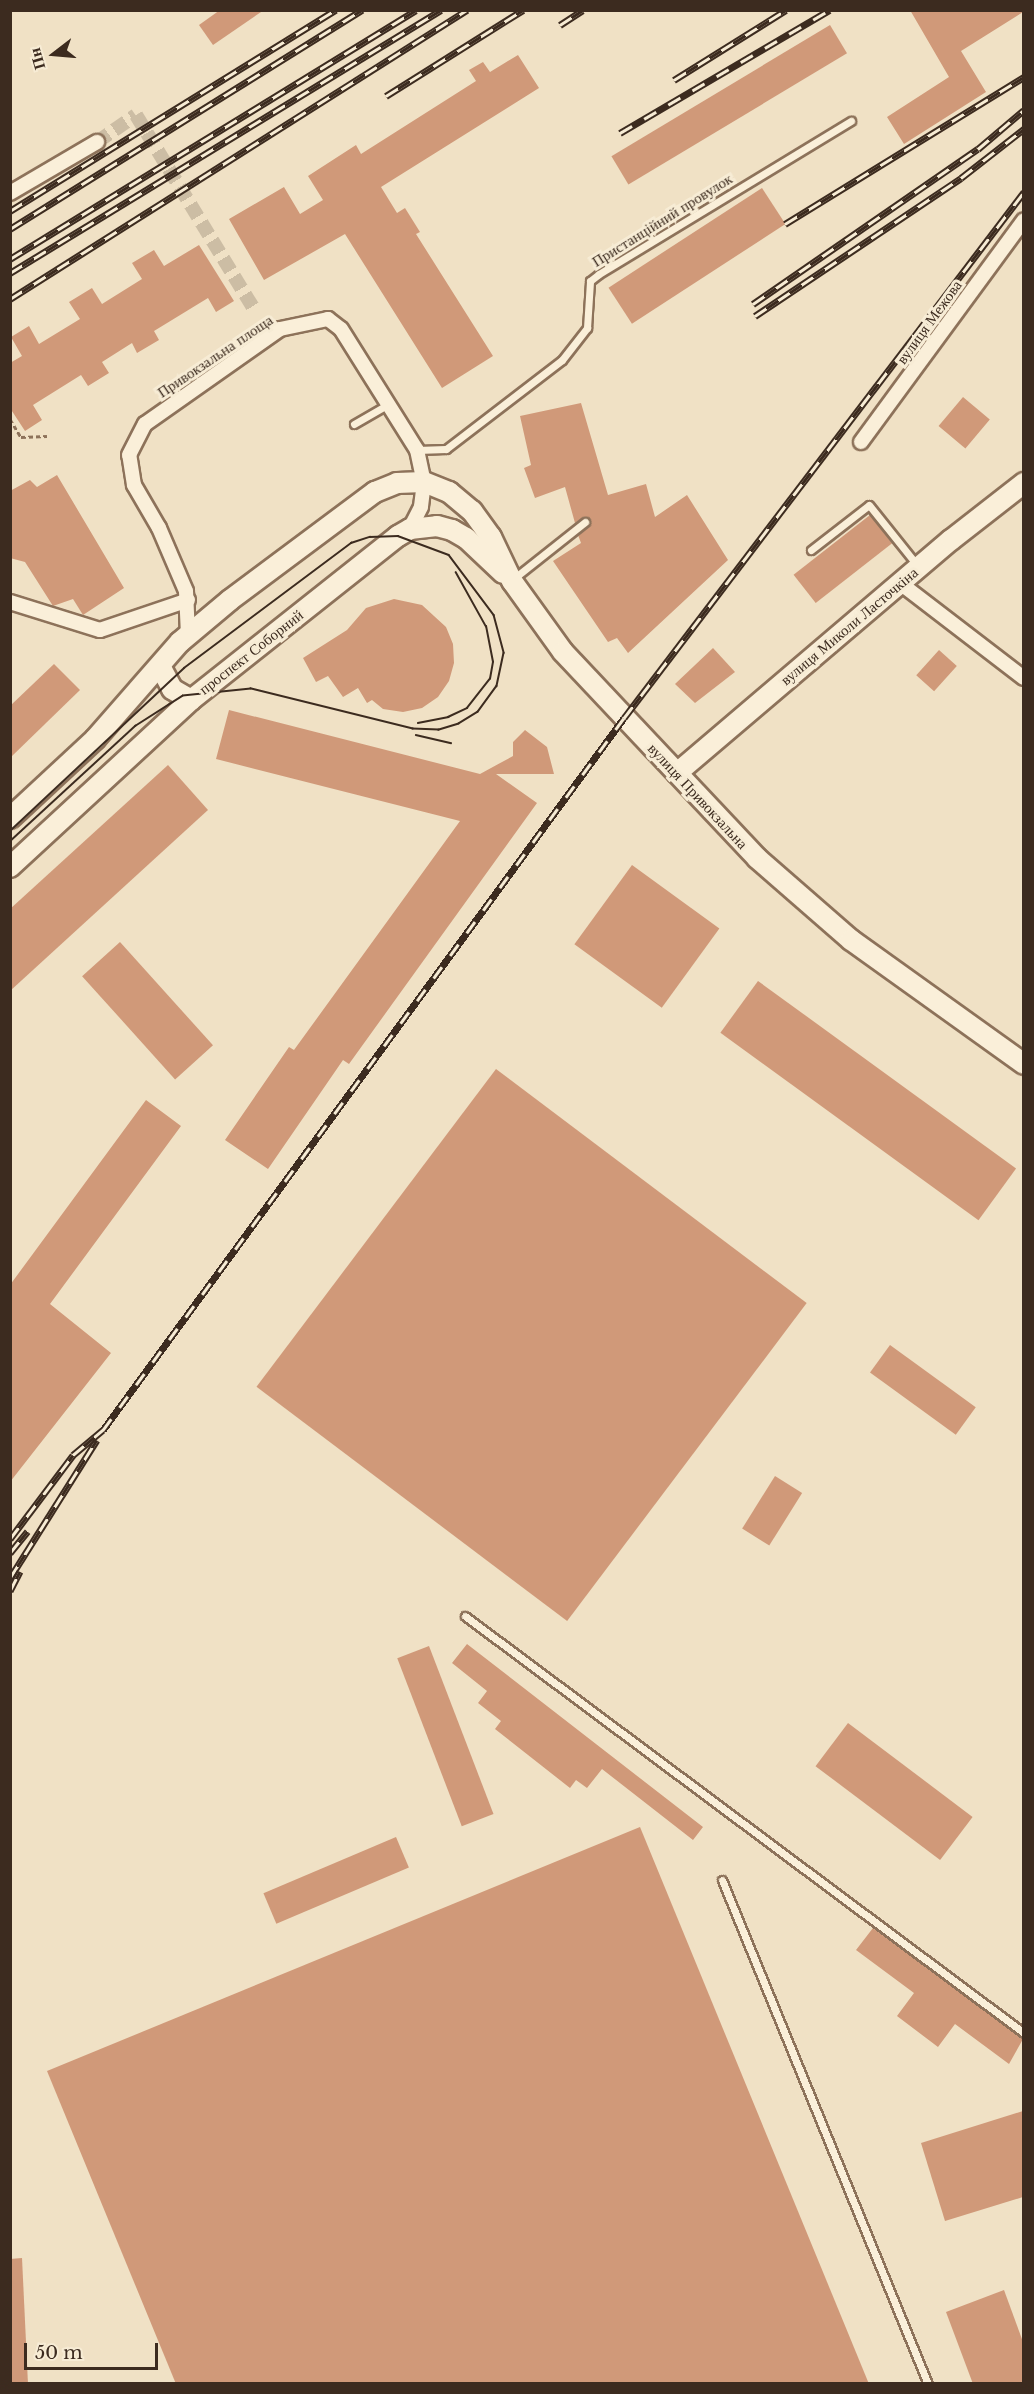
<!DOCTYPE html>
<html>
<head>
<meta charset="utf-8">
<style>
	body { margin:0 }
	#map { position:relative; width:1034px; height:2394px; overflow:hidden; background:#f0e1c5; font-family:"Libre Baskerville",serif }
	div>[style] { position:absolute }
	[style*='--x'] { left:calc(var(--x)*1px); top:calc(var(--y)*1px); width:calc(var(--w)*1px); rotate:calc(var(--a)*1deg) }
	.building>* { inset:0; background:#d09979; transform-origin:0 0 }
	.street-tunnel>* { height:14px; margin-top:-7px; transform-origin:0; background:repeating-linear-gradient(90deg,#ccbda4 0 14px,transparent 0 21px) }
	.path>* { height:3px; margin-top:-1.5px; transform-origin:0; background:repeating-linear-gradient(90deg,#8d725a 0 4.5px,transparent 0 7.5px) }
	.roads { filter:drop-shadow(2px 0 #8d725a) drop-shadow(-2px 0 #8d725a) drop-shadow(0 2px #8d725a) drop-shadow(0 -2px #8d725a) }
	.lane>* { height:7px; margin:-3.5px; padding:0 3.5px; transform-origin:3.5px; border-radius:3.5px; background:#faefd9 }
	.street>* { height:14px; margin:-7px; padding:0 7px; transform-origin:7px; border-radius:7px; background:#faefd9 }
	.secondary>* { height:20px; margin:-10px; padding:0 10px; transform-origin:10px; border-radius:10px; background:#faefd9 }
	.tram>* { height:1.5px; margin:-0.75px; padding:0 0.75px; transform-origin:0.75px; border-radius:0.75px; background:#3c2b1f }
	.rail>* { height:7px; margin-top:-3.5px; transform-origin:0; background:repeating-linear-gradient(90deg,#f7ecd5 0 14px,#3c2b1f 0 28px); box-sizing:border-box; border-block:2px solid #3c2b1f }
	span { translate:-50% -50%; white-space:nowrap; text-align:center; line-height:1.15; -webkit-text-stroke:6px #f7ecd5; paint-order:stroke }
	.street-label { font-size:15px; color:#3c2b1f }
	.frame { position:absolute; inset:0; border:12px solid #3c2b1f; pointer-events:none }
	.north { position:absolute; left:24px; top:24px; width:60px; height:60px; -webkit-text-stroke:4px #f7ecd5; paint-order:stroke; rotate:254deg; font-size:16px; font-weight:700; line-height:24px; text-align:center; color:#3c2b1f }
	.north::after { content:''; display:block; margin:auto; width:21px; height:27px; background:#3c2b1f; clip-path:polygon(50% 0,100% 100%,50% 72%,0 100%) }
	.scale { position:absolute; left:24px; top:2343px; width:134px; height:27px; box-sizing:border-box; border:3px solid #3c2b1f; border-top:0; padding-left:8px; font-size:18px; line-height:21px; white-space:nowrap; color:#3c2b1f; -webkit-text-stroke:4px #f7ecd5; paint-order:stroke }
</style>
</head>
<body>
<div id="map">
	<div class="building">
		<div style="clip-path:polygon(220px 10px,264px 10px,213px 45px,199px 25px)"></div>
		<div style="clip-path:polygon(910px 10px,1023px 12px,961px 51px,986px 92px,904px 144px,887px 117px,949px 77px)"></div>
		<div style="left:830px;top:25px;width:33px;height:255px;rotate:59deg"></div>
		<div style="clip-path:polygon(518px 55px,539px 88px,381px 187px,397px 213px,405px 208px,420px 232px,416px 234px,493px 356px,442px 388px,345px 234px,264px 280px,229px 219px,284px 187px,300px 214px,323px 200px,308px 176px,356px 145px,361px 154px,476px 81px,469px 70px,483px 62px,490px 72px)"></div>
		<div style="left:762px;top:188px;width:43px;height:183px;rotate:57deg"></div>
		<div style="clip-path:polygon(199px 245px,234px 301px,216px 312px,208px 298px,154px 331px,159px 340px,137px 353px,132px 343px,102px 362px,109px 373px,88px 386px,81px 375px,33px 405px,42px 420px,25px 431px,10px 408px,10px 363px,22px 356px,11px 337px,29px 326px,39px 344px,80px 319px,69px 302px,92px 288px,102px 304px,142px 279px,132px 263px,154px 250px,164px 266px)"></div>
		<div style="left:963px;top:397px;width:35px;height:38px;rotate:40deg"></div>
		<div style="clip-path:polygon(581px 403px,608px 495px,646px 484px,655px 517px,687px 495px,728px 560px,628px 653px,617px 638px,608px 642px,553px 561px,581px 543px,578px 535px,590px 525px,590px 519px,584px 517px,575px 523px,565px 487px,535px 498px,524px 468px,531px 465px,520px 416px)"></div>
		<div style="clip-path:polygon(57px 475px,124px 588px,83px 615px,73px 599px,53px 606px,25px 562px,10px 558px,10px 491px,30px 480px,37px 487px)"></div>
		<div style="left:870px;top:515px;width:36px;height:97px;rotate:52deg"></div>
		<div style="clip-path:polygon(394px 599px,422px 605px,446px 627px,453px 644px,454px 663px,449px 681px,438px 697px,422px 708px,403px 712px,383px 709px,372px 700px,367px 703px,358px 688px,343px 697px,328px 676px,316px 682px,303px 658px,347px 630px,366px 608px)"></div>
		<div style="clip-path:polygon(713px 648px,735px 672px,695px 703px,675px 684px)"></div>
		<div style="left:939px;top:650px;width:24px;height:34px;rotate:42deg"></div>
		<div style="clip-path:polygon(54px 664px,80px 690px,10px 758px,10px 706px)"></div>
		<div style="clip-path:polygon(229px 710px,480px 774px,513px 756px,513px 742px,525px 730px,547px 747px,554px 774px,496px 774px,537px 803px,349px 1064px,343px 1060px,268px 1169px,225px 1140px,289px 1047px,294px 1050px,460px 821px,216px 759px)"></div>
		<div style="clip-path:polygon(168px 765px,208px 810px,10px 991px,10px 909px)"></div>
		<div style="left:632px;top:865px;width:108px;height:98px;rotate:36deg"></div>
		<div style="left:120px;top:942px;width:139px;height:51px;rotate:48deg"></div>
		<div style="left:758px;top:981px;width:319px;height:64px;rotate:36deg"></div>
		<div style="left:496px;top:1069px;width:389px;height:398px;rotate:37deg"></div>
		<div style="clip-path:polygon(146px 1100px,181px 1126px,50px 1304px,111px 1353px,10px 1482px,10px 1285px)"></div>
		<div style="left:890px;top:1345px;width:106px;height:34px;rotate:36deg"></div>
		<div style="left:775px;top:1476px;width:32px;height:62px;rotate:32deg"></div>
		<div style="clip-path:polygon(467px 1644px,703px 1827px,693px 1840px,602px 1769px,587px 1788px,576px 1780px,570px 1788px,495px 1729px,501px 1721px,478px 1703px,487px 1691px,452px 1663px)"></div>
		<div style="left:429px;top:1646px;width:180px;height:34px;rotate:69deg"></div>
		<div style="left:848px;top:1723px;width:156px;height:54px;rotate:37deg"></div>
		<div style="clip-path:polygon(640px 1827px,869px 2384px,176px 2384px,47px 2071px)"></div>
		<div style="left:396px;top:1837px;width:33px;height:144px;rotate:67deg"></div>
		<div style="clip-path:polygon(873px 1928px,1023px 2039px,1009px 2064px,955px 2024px,938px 2047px,897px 2016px,914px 1993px,856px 1950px)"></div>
		<div style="clip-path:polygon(1023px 2111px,1023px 2197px,945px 2221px,921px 2143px)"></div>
		<div style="clip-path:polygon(22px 2258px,28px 2384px,10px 2384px,10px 2259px)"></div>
		<div style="clip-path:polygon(1004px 2290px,1023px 2342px,1023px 2384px,973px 2384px,946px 2312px)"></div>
	</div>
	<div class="street-tunnel">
		<div style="--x:97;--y:142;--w:47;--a:-34.7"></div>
		<div style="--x:136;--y:115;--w:227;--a:58.7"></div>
	</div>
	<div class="path">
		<div style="--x:10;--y:419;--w:21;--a:59"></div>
		<div style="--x:21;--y:437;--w:26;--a:-2"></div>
	</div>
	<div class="roads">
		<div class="lane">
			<div style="--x:354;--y:424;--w:39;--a:-30"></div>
			<div style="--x:417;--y:450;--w:29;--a:-2"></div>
			<div style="--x:446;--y:449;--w:146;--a:-37.5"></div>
			<div style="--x:562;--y:360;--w:41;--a:-52"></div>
			<div style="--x:587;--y:328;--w:47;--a:-86.3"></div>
			<div style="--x:590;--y:281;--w:11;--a:-38"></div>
			<div style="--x:599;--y:274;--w:295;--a:-31.3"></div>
			<div style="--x:811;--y:550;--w:73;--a:-37.8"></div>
			<div style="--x:869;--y:505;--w:77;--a:51.3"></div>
			<div style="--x:513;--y:579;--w:92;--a:-38.4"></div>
			<div style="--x:465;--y:1616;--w:697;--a:36.72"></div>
			<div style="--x:722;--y:1880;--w:544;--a:67.77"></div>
		</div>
		<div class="street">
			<div style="--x:10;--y:193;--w:101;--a:-30.4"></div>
			<div style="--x:861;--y:442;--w:275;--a:-53.7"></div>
			<div style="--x:900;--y:583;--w:156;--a:37.5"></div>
			<div style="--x:10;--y:602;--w:94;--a:17.3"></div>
			<div style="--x:100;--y:630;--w:93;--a:-18.8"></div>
			<div style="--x:188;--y:635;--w:44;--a:-92.6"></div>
			<div style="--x:186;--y:591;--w:69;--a:-113.2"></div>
			<div style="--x:159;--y:528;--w:50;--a:-120.2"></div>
			<div style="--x:134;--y:485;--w:30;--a:-99"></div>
			<div style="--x:129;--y:455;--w:35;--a:-63"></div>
			<div style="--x:145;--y:424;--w:165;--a:-35.1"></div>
			<div style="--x:280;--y:329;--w:49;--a:-11.8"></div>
			<div style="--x:328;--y:319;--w:16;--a:38"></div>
			<div style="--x:341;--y:329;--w:143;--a:57.9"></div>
			<div style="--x:417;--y:450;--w:33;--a:78"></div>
			<div style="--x:424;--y:482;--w:25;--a:97"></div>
			<div style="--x:421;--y:507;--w:25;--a:117"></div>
		</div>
		<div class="secondary">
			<div style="--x:160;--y:666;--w:26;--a:62"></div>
			<div style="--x:172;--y:689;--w:22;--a:30"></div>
			<div style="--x:677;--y:773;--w:360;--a:-40.4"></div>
			<div style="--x:951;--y:540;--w:93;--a:-38"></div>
			<div style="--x:10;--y:818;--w:116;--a:-42.9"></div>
			<div style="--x:95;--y:739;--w:129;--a:-48.8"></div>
			<div style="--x:180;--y:642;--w:65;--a:-40"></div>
			<div style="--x:230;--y:600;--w:181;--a:-36.7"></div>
			<div style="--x:375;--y:492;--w:24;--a:-22"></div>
			<div style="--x:397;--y:483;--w:27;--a:-2"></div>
			<div style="--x:424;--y:482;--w:27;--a:22"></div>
			<div style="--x:449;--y:492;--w:30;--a:40"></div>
			<div style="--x:472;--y:511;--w:32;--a:54"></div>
			<div style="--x:491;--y:537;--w:49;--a:64.5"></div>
			<div style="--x:512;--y:581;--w:87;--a:54.3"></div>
			<div style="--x:563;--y:652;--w:283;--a:46.7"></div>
			<div style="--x:757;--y:858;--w:125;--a:41.1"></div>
			<div style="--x:851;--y:940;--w:213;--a:35.6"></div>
			<div style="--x:10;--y:867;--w:246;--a:-42.7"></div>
			<div style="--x:191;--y:700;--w:264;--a:-38.4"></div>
			<div style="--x:398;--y:536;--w:14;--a:-30"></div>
			<div style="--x:410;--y:529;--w:27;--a:-6"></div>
			<div style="--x:437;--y:526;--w:16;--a:15"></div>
			<div style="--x:452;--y:530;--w:16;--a:30"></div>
			<div style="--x:466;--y:538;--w:51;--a:43.4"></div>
		</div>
	</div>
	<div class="tram">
		<div style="--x:418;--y:723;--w:31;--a:-11"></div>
		<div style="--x:448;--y:717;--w:21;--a:-25"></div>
		<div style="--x:467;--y:708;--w:37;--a:-52"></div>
		<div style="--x:490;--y:679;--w:17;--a:-80"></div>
		<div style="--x:493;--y:662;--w:36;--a:-101"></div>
		<div style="--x:486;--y:627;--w:62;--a:-119.1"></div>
		<div style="--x:416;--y:735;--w:36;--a:13"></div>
		<div style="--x:10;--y:831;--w:238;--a:-43.1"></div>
		<div style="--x:184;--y:668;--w:209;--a:-36.8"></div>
		<div style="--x:351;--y:543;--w:20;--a:-18"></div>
		<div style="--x:370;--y:537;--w:28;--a:-2"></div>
		<div style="--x:398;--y:536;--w:54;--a:20.4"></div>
		<div style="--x:449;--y:555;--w:75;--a:53.1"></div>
		<div style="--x:494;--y:615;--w:39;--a:75"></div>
		<div style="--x:504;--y:653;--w:34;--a:102"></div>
		<div style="--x:497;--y:686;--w:32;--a:126"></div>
		<div style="--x:478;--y:712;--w:22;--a:148"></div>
		<div style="--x:459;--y:724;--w:21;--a:163"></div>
		<div style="--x:439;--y:730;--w:26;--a:-178"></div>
		<div style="--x:413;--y:729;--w:167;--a:-166.1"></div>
		<div style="--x:251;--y:689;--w:68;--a:174.1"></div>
		<div style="--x:183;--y:696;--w:56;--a:147.4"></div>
		<div style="--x:136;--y:726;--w:171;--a:137.4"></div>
	</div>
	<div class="rail">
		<div style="--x:560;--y:25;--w:27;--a:-33"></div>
		<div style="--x:674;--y:80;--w:132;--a:-32"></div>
		<div style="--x:386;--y:96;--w:162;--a:-32.1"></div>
		<div style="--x:620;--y:133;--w:243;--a:-30.4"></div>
		<div style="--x:10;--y:211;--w:383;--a:-31.7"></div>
		<div style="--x:785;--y:224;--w:281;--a:-31.6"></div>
		<div style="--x:10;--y:229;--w:415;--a:-31.9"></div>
		<div style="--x:10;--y:259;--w:476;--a:-31.5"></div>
		<div style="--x:10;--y:273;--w:505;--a:-31.39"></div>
		<div style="--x:10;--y:299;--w:541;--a:-32.31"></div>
		<div style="--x:753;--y:304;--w:273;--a:-34.6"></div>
		<div style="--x:978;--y:149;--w:60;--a:-40.3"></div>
		<div style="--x:755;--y:316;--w:248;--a:-33.8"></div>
		<div style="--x:961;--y:178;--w:80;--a:-37.9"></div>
		<div style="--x:10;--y:1539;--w:105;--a:-53.1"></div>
		<div style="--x:73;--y:1455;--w:39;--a:-40"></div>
		<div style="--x:103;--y:1430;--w:882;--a:-53.81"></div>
		<div style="--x:624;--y:718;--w:661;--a:-52.75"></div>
		<div style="--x:10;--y:1553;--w:28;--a:-51"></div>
		<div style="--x:10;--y:1578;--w:163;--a:-57.8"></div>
		<div style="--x:10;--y:1591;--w:22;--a:-63"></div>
	</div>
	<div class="street-label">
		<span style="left:662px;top:220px;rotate:-32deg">Пристанційний провулок</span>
		<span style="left:929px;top:322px;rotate:-54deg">вулиця Межова</span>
		<span style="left:215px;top:356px;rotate:-34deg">Привокзальна площа</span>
		<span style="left:849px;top:626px;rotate:-40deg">вулиця Миколи Ласточкіна</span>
		<span style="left:251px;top:652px;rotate:-38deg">проспект Соборний</span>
		<span style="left:698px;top:796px;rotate:47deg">вулиця Привокзальна</span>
	</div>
	<div class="frame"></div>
	<div class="north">Пн</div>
	<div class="scale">50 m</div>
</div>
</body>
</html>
